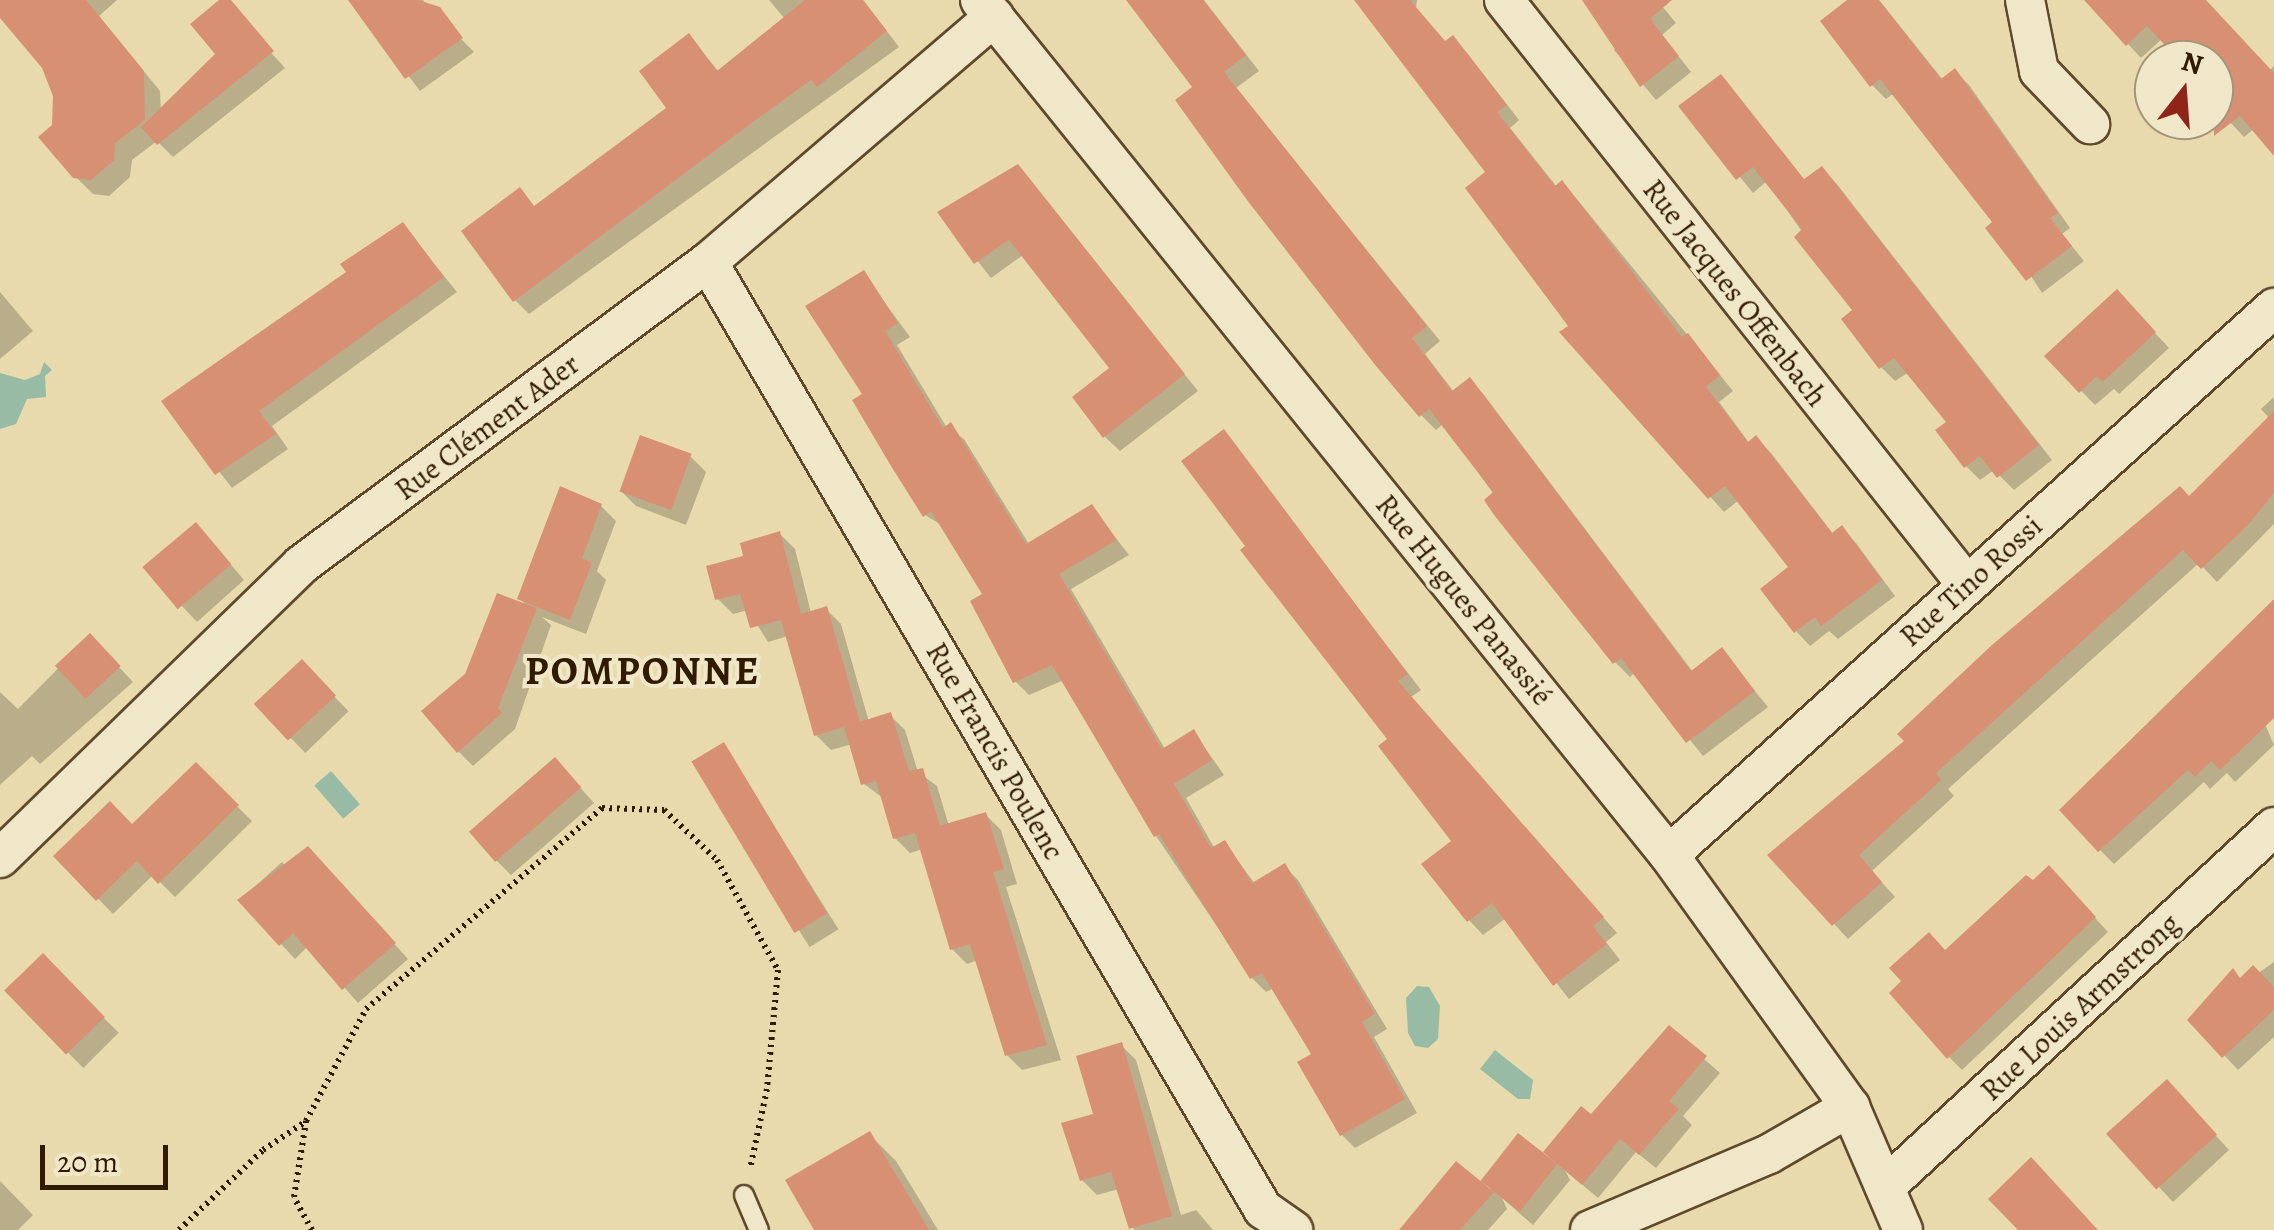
<!DOCTYPE html>
<html>
<head>
<meta charset="utf-8">
<style>
	body { margin:0 }
	#map { position:relative; width:2274px; height:1230px; overflow:hidden; background:#e8daac; font-family:Alegreya,serif }
	div>[style] { position:absolute }
	[style*='--x'] { left:calc(var(--x)*1px); top:calc(var(--y)*1px); width:calc(var(--w)*1px); rotate:calc(var(--a)*1deg) }
	.water>* { inset:0; background:#98bba6; transform-origin:0 0 }
	.shadow>* { inset:0; background:#0003; transform-origin:0 0 }
	.building>* { inset:0; background:#d89075; transform-origin:0 0 }
	.path>* { height:6px; margin-top:-3px; transform-origin:0; background:repeating-linear-gradient(90deg,#301a00 0 2.5px,transparent 0 7.5px) }
	.roads { filter:drop-shadow(2px 0 #5e4a2b) drop-shadow(-2px 0 #5e4a2b) drop-shadow(0 2px #5e4a2b) drop-shadow(0 -2px #5e4a2b) }
	.lane>* { height:18px; margin:-9px; padding:0 9px; transform-origin:9px; border-radius:9px; background:#f0e7c9 }
	.street>* { height:38px; margin:-19px; padding:0 19px; transform-origin:19px; border-radius:19px; background:#f0e7c9 }
	span { translate:-50% -50%; white-space:nowrap; text-align:center; line-height:1.15; -webkit-text-stroke:8px #f0e7c9; paint-order:stroke }
	.street-label { font-size:30px; color:#301a00 }
	.district-label { font-size:40px; color:#301a00; font-weight:700; letter-spacing:2.5px }
	.north { position:absolute; left:2134px; top:40px; width:100px; height:100px; box-sizing:border-box; background:#f0e7c9; border:2px solid #a39579; border-radius:50%; rotate:17deg; font-size:28px; font-weight:700; line-height:40px; text-align:center; color:#301a00 }
	.north::after { content:''; display:block; margin:auto; width:35px; height:45px; background:#8f2418; clip-path:polygon(50% 0,100% 100%,50% 72%,0 100%) }
	.scale { position:absolute; left:40px; top:1145px; width:128px; height:45px; box-sizing:border-box; border:5px solid #301a00; border-top:0; padding-left:12px; font-size:30px; line-height:35px; white-space:nowrap; color:#301a00; -webkit-text-stroke:8px #f0e7c9; paint-order:stroke }
</style>
</head>
<body>
<div id="map">
	<div class="water">
		<div style="clip-path:polygon(44px 362px,52px 370px,45px 376px,46px 397px,27px 399px,16px 424px,0 429px,0 373px,25px 380px,40px 374px)"></div>
		<div style="left:331px;top:771px;width:44px;height:22px;rotate:49deg"></div>
		<div style="clip-path:polygon(1417px 986px,1429px 987px,1440px 1006px,1438px 1039px,1428px 1048px,1415px 1046px,1408px 1033px,1406px 998px)"></div>
		<div style="clip-path:polygon(1495px 1050px,1533px 1080px,1530px 1099px,1518px 1099px,1480px 1069px)"></div>
	</div>
	<div class="shadow">
		<div style="clip-path:polygon(16px 0,117px 0,99px 16px,160px 91px,161px 112px,219px 55px,223px 0,285px 68px,173px 157px,157px 141px,132px 160px,130px 177px,109px 196px,93px 194px,75px 176px,55px 127px,56px 95px,44px 67px,0 14px)"></div>
		<div style="clip-path:polygon(351px 0,423px 0,474px 52px,420px 91px)"></div>
		<div style="clip-path:polygon(769px 0,863px 0,899px 47px,529px 314px,515px 300px,520px 191px,536px 208px,670px 109px,689px 36px,719px 72px,785px 19px)"></div>
		<div style="clip-path:polygon(1127px 0,1204px 0,1259px 71px,1236px 88px,1440px 341px,1425px 354px,1454px 392px,1470px 380px,1484px 395px,1693px 672px,1721px 650px,1768px 707px,1703px 756px,1635px 672px,1630px 677px,1615px 662px,1443px 424px,1436px 430px,1421px 415px,1196px 87px)"></div>
		<div style="clip-path:polygon(1356px 0,1417px 0,1416px 9px,1446px 43px,1452px 38px,1467px 53px,1519px 120px,1510px 128px,1557px 187px,1562px 183px,1576px 198px,1733px 391px,1719px 402px,1750px 444px,1756px 438px,1771px 453px,1834px 535px,1842px 529px,1856px 543px,1895px 596px,1838px 639px,1829px 631px,1810px 646px,1796px 631px,1791px 568px,1739px 500px,1724px 512px,1563px 332px,1571px 326px,1488px 173px)"></div>
		<div style="clip-path:polygon(1584px 0,1657px 0,1676px 23px,1662px 35px,1691px 72px,1656px 100px,1614px 50px,1620px 44px)"></div>
		<div style="clip-path:polygon(1851px 0,1879px 0,1943px 80px,1955px 71px,1969px 85px,2070px 228px,2062px 234px,2084px 261px,2042px 293px,1996px 222px,1894px 93px,1886px 99px,1872px 85px)"></div>
		<div style="clip-path:polygon(2087px 0,2193px 0,2269px 71px,2274px 66px,2274px 149px,2255px 128px,2244px 137px,2214px 105px,2214px 60px,2182px 60px,2162px 39px,2141px 58px)"></div>
		<div style="clip-path:polygon(1721px 77px,1805px 181px,1822px 169px,1836px 183px,2052px 460px,2014px 490px,1994px 470px,1980px 480px,1966px 466px,1950px 422px,1909px 372px,1895px 381px,1881px 367px,1856px 310px,1767px 181px,1753px 193px,1682px 106px)"></div>
		<div style="clip-path:polygon(1018px 167px,1198px 391px,1120px 451px,1105px 437px,1112px 368px,1023px 255px,991px 278px,940px 213px)"></div>
		<div style="clip-path:polygon(403px 225px,457px 292px,272px 426px,288px 449px,232px 488px,165px 402px,349px 273px)"></div>
		<div style="clip-path:polygon(863px 273px,910px 337px,897px 345px,947px 428px,964px 439px,1029px 544px,1092px 507px,1129px 555px,1071px 589px,1165px 749px,1194px 732px,1224px 775px,1186px 798px,1215px 849px,1225px 843px,1255px 884px,1285px 867px,1298px 880px,1387px 1029px,1374px 1037px,1417px 1113px,1355px 1148px,1342px 1135px,1314px 1054px,1274px 988px,1266px 992px,1252px 978px,1156px 836px,1064px 680px,1029px 695px,1015px 681px,985px 595px,943px 526px,925px 515px,865px 395px)"></div>
		<div style="clip-path:polygon(0 292px,33px 331px,0 359px)"></div>
		<div style="clip-path:polygon(2131px 307px,2169px 348px,2119px 394px,2114px 389px,2095px 405px,2048px 357px)"></div>
		<div style="clip-path:polygon(2274px 397px,2274px 524px,2217px 582px,2199px 563px,1948px 789px,1954px 796px,1872px 871px,1895px 897px,1848px 939px,1771px 855px,2189px 498px,2270px 419px,2261px 409px)"></div>
		<div style="clip-path:polygon(1223px 432px,1421px 690px,1411px 697px,1617px 933px,1606px 942px,1620px 960px,1569px 999px,1506px 918px,1483px 935px,1469px 920px,1455px 841px,1391px 740px,1248px 546px)"></div>
		<div style="clip-path:polygon(691px 457px,706px 472px,686px 525px,636px 506px,621px 491px)"></div>
		<div style="clip-path:polygon(601px 506px,616px 521px,597px 571px,606px 580px,586px 634px,542px 617px,551px 625px,515px 729px,473px 766px,458px 751px,467px 675px,528px 607px,519px 598px)"></div>
		<div style="clip-path:polygon(780px 534px,795px 549px,811px 613px,826px 609px,841px 624px,869px 722px,890px 715px,905px 730px,918px 772px,937px 786px,949px 826px,986px 815px,1001px 830px,1017px 884px,1006px 887px,1061px 1060px,1022px 1070px,1007px 1055px,978px 960px,967px 964px,952px 949px,923px 849px,910px 853px,895px 838px,883px 798px,864px 784px,852px 744px,831px 750px,816px 735px,788px 636px,768px 642px,748px 610px,733px 614px,718px 599px,746px 558px)"></div>
		<div style="clip-path:polygon(210px 540px,244px 580px,197px 622px,148px 570px)"></div>
		<div style="clip-path:polygon(2274px 603px,2274px 712px,2264px 722px,2274px 745px,2235px 782px,2227px 773px,2210px 789px,2204px 782px,2114px 864px,2100px 850px)"></div>
		<div style="clip-path:polygon(90px 636px,133px 682px,40px 764px,32px 756px,0 785px,0 692px,18px 709px)"></div>
		<div style="left:302px;top:663px;width:67px;height:60px;rotate:46deg"></div>
		<div style="left:724px;top:746px;width:216px;height:34px;rotate:58deg"></div>
		<div style="clip-path:polygon(196px 766px,252px 821px,175px 897px,153px 875px,113px 914px,57px 856px,132px 827px)"></div>
		<div style="clip-path:polygon(569px 775px,594px 803px,511px 875px,496px 860px)"></div>
		<div style="clip-path:polygon(282px 862px,287px 868px,322px 864px,408px 959px,358px 1003px,308px 946px,295px 959px,240px 900px)"></div>
		<div style="clip-path:polygon(2062px 882px,2108px 932px,1962px 1070px,1949px 1057px,2033px 884px)"></div>
		<div style="left:43px;top:957px;width:107px;height:50px;rotate:45deg"></div>
		<div style="clip-path:polygon(2274px 962px,2274px 1037px,2238px 1070px,2191px 1020px)"></div>
		<div style="clip-path:polygon(1669px 1028px,1720px 1073px,1683px 1116px,1692px 1125px,1656px 1168px,1636px 1152px,1598px 1198px,1565px 1170px,1570px 1180px,1533px 1225px,1502px 1198px,1507px 1209px,1488px 1230px,1444px 1230px,1487px 1190px,1554px 1165px)"></div>
		<div style="clip-path:polygon(1121px 1045px,1136px 1060px,1181px 1215px,1196px 1210px,1213px 1230px,1134px 1230px,1119px 1189px,1097px 1195px,1082px 1180px)"></div>
		<div style="clip-path:polygon(2180px 1096px,2229px 1150px,2173px 1202px,2110px 1135px)"></div>
		<div style="clip-path:polygon(869px 1134px,896px 1161px,938px 1230px,818px 1230px)"></div>
		<div style="clip-path:polygon(0 1181px,33px 1215px,18px 1230px,0 1230px)"></div>
	</div>
	<div class="building">
		<div style="clip-path:polygon(0 0,86px 0,144px 71px,145px 120px,115px 143px,114px 160px,91px 180px,73px 178px,38px 137px,52px 125px,53px 96px,42px 68px,0 18px)"></div>
		<div style="clip-path:polygon(219px 0,231px 0,274px 51px,157px 145px,141px 127px,215px 54px,190px 24px)"></div>
		<div style="clip-path:polygon(348px 0,418px 0,440px 7px,463px 38px,405px 79px)"></div>
		<div style="clip-path:polygon(805px 0,863px 0,887px 31px,817px 87px,811px 80px,753px 122px,513px 302px,461px 231px,520px 187px,534px 206px,666px 108px,639px 71px,689px 33px,717px 71px)"></div>
		<div style="clip-path:polygon(1126px 0,1203px 0,1246px 55px,1224px 72px,1427px 326px,1412px 338px,1452px 391px,1470px 377px,1691px 671px,1722px 647px,1755px 691px,1686px 743px,1621px 658px,1613px 664px,1494px 515px,1484px 500px,1493px 492px,1429px 409px,1419px 417px,1376px 366px,1247px 200px,1175px 100px,1192px 87px)"></div>
		<div style="clip-path:polygon(1354px 0,1410px 0,1445px 41px,1453px 35px,1507px 105px,1497px 112px,1555px 186px,1562px 180px,1682px 337px,1688px 333px,1720px 375px,1706px 387px,1748px 442px,1756px 435px,1832px 533px,1842px 525px,1882px 580px,1821px 626px,1815px 617px,1794px 633px,1760px 589px,1788px 567px,1725px 486px,1708px 499px,1559px 332px,1568px 326px,1465px 188px,1485px 172px)"></div>
		<div style="clip-path:polygon(1582px 0,1672px 0,1650px 19px,1679px 56px,1640px 87px)"></div>
		<div style="clip-path:polygon(1847px 0,1879px 0,1941px 79px,1955px 68px,2058px 213px,2050px 218px,2072px 246px,2026px 281px,1985px 228px,1992px 222px,1880px 79px,1870px 87px,1820px 21px)"></div>
		<div style="clip-path:polygon(2084px 0,2206px 0,2274px 73px,2274px 156px,2240px 116px,2214px 136px,2214px 60px,2179px 60px,2147px 26px,2126px 46px)"></div>
		<div style="clip-path:polygon(1721px 74px,1804px 179px,1822px 166px,2039px 445px,1997px 478px,1980px 456px,1964px 468px,1935px 430px,1946px 422px,1894px 358px,1879px 369px,1841px 319px,1852px 310px,1794px 237px,1802px 229px,1753px 167px,1736px 180px,1678px 106px)"></div>
		<div style="clip-path:polygon(1018px 164px,1185px 374px,1103px 438px,1072px 397px,1109px 368px,1009px 240px,974px 264px,937px 212px)"></div>
		<div style="clip-path:polygon(403px 222px,444px 277px,259px 411px,276px 434px,215px 475px,161px 401px,346px 272px,340px 264px)"></div>
		<div style="clip-path:polygon(864px 270px,898px 323px,885px 331px,943px 428px,951px 422px,1026px 544px,1092px 504px,1117px 540px,1059px 574px,1162px 749px,1194px 729px,1212px 760px,1174px 784px,1211px 848px,1225px 840px,1252px 883px,1285px 863px,1375px 1014px,1362px 1022px,1405px 1099px,1340px 1136px,1297px 1062px,1311px 1054px,1262px 973px,1250px 979px,1159px 834px,1154px 837px,1052px 665px,1013px 683px,970px 601px,982px 594px,931px 511px,923px 517px,891px 466px,852px 400px,862px 394px,805px 306px)"></div>
		<div style="clip-path:polygon(2117px 289px,2156px 332px,2103px 382px,2097px 376px,2079px 393px,2044px 356px)"></div>
		<div style="clip-path:polygon(2274px 411px,2274px 493px,2248px 525px,2201px 569px,2183px 550px,1936px 773px,1941px 780px,1859px 855px,1882px 882px,1832px 926px,1767px 855px,1904px 741px,1897px 734px,1992px 645px,2180px 486px,2189px 496px)"></div>
		<div style="clip-path:polygon(1224px 429px,1408px 674px,1398px 681px,1604px 917px,1593px 926px,1607px 944px,1553px 986px,1492px 903px,1467px 922px,1421px 864px,1451px 841px,1378px 746px,1387px 739px,1240px 550px,1245px 546px,1181px 461px)"></div>
		<div style="left:640px;top:435px;width:55px;height:60px;rotate:20deg"></div>
		<div style="clip-path:polygon(560px 486px,602px 504px,582px 558px,592px 563px,570px 620px,517px 599px)"></div>
		<div style="left:196px;top:522px;width:55px;height:70px;rotate:50deg"></div>
		<div style="clip-path:polygon(780px 531px,801px 614px,827px 606px,860px 722px,814px 736px,781px 620px,750px 628px,740px 594px,715px 600px,706px 566px,743px 556px,740px 543px)"></div>
		<div style="clip-path:polygon(497px 593px,537px 608px,498px 708px,502px 713px,457px 753px,421px 711px,465px 674px)"></div>
		<div style="clip-path:polygon(2274px 599px,2274px 718px,2220px 770px,2211px 761px,2195px 777px,2188px 770px,2098px 852px,2059px 810px)"></div>
		<div style="left:90px;top:633px;width:45px;height:48px;rotate:47deg"></div>
		<div style="left:302px;top:659px;width:50px;height:66px;rotate:47deg"></div>
		<div style="clip-path:polygon(891px 712px,909px 771px,923px 768px,940px 826px,893px 839px,876px 781px,861px 785px,844px 727px)"></div>
		<div style="left:724px;top:742px;width:200px;height:38px;rotate:59deg"></div>
		<div style="left:555px;top:757px;width:40px;height:114px;rotate:49deg"></div>
		<div style="clip-path:polygon(196px 762px,239px 805px,158px 884px,137px 861px,96px 901px,53px 856px,110px 801px,132px 824px)"></div>
		<div style="clip-path:polygon(986px 812px,1004px 869px,993px 872px,1047px 1045px,1005px 1056px,970px 944px,950px 950px,915px 833px)"></div>
		<div style="clip-path:polygon(308px 846px,396px 943px,342px 990px,293px 933px,279px 946px,237px 900px)"></div>
		<div style="clip-path:polygon(2049px 865px,2096px 917px,1947px 1059px,1889px 993px,1901px 981px,1889px 968px,1929px 932px,1945px 950px,2026px 875px,2033px 880px)"></div>
		<div style="left:43px;top:953px;width:89px;height:54px;rotate:46deg"></div>
		<div style="clip-path:polygon(2253px 965px,2274px 987px,2274px 1010px,2222px 1058px,2187px 1020px,2233px 968px,2240px 978px)"></div>
		<div style="clip-path:polygon(1669px 1025px,1707px 1056px,1669px 1101px,1679px 1109px,1639px 1155px,1620px 1139px,1582px 1185px,1543px 1152px,1581px 1106px,1591px 1114px)"></div>
		<div style="clip-path:polygon(1122px 1042px,1172px 1216px,1129px 1229px,1111px 1172px,1080px 1181px,1061px 1123px,1093px 1114px,1076px 1056px)"></div>
		<div style="left:2167px;top:1079px;width:75px;height:82px;rotate:48deg"></div>
		<div style="clip-path:polygon(870px 1131px,929px 1230px,814px 1230px,804px 1213px,785px 1180px)"></div>
		<div style="left:1518px;top:1133px;width:50px;height:61px;rotate:38deg"></div>
		<div style="clip-path:polygon(2031px 1157px,2098px 1230px,2018px 1230px,1988px 1199px)"></div>
		<div style="clip-path:polygon(1456px 1161px,1494px 1192px,1460px 1230px,1399px 1230px)"></div>
	</div>
	<div class="path">
		<div style="--x:179;--y:1230;--w:116;--a:-43.6"></div>
		<div style="--x:263;--y:1150;--w:50;--a:-33.7"></div>
		<div style="--x:312;--y:1230;--w:38;--a:-119"></div>
		<div style="--x:294;--y:1197;--w:77;--a:-81"></div>
		<div style="--x:306;--y:1121;--w:127;--a:-61.8"></div>
		<div style="--x:366;--y:1009;--w:310;--a:-40.4"></div>
		<div style="--x:602;--y:808;--w:62;--a:1.8"></div>
		<div style="--x:664;--y:810;--w:73;--a:43.3"></div>
		<div style="--x:717;--y:860;--w:126;--a:61"></div>
		<div style="--x:778;--y:970;--w:120;--a:95.3"></div>
		<div style="--x:767;--y:1089;--w:82;--a:102"></div>
	</div>
	<div class="roads">
		<div class="lane">
			<div style="--x:744;--y:1195;--w:38;--a:67"></div>
		</div>
		<div class="street">
			<div style="--x:980;--y:0;--w:1098;--a:51.14"></div>
			<div style="--x:1669;--y:855;--w:310;--a:54.3"></div>
			<div style="--x:1850;--y:1107;--w:134;--a:66.7"></div>
			<div style="--x:1504;--y:0;--w:746;--a:51.64"></div>
			<div style="--x:2025;--y:0;--w:72;--a:78.8"></div>
			<div style="--x:2039;--y:71;--w:74;--a:46.1"></div>
			<div style="--x:708;--y:262;--w:1098;--a:59.63"></div>
			<div style="--x:1263;--y:1209;--w:37;--a:35"></div>
			<div style="--x:1669;--y:855;--w:816;--a:-42.12"></div>
			<div style="--x:0;--y:858;--w:420;--a:-44.2"></div>
			<div style="--x:301;--y:565;--w:507;--a:-36.67"></div>
			<div style="--x:708;--y:262;--w:377;--a:-40.6"></div>
			<div style="--x:1885;--y:1187;--w:530;--a:-42.78"></div>
			<div style="--x:1590;--y:1230;--w:194;--a:-23"></div>
			<div style="--x:1769;--y:1154;--w:94;--a:-30.1"></div>
		</div>
	</div>
	<div class="street-label">
		<span style="left:1735px;top:293px;rotate:52deg">Rue Jacques Offenbach</span>
		<span style="left:487px;top:427px;rotate:-37deg">Rue Clément Ader</span>
		<span style="left:1971px;top:581px;rotate:-42deg">Rue Tino Rossi</span>
		<span style="left:1464px;top:600px;rotate:51deg">Rue Hugues Panassié</span>
		<span style="left:995px;top:751px;rotate:60deg">Rue Francis Poulenc</span>
		<span style="left:2080px;top:1007px;rotate:-43deg">Rue Louis Armstrong</span>
	</div>
	<div class="district-label">
		<span style="left:643px;top:671px">POMPONNE</span>
	</div>
	<div class="north">N</div>
	<div class="scale">20 m</div>
</div>
</body>
</html>
